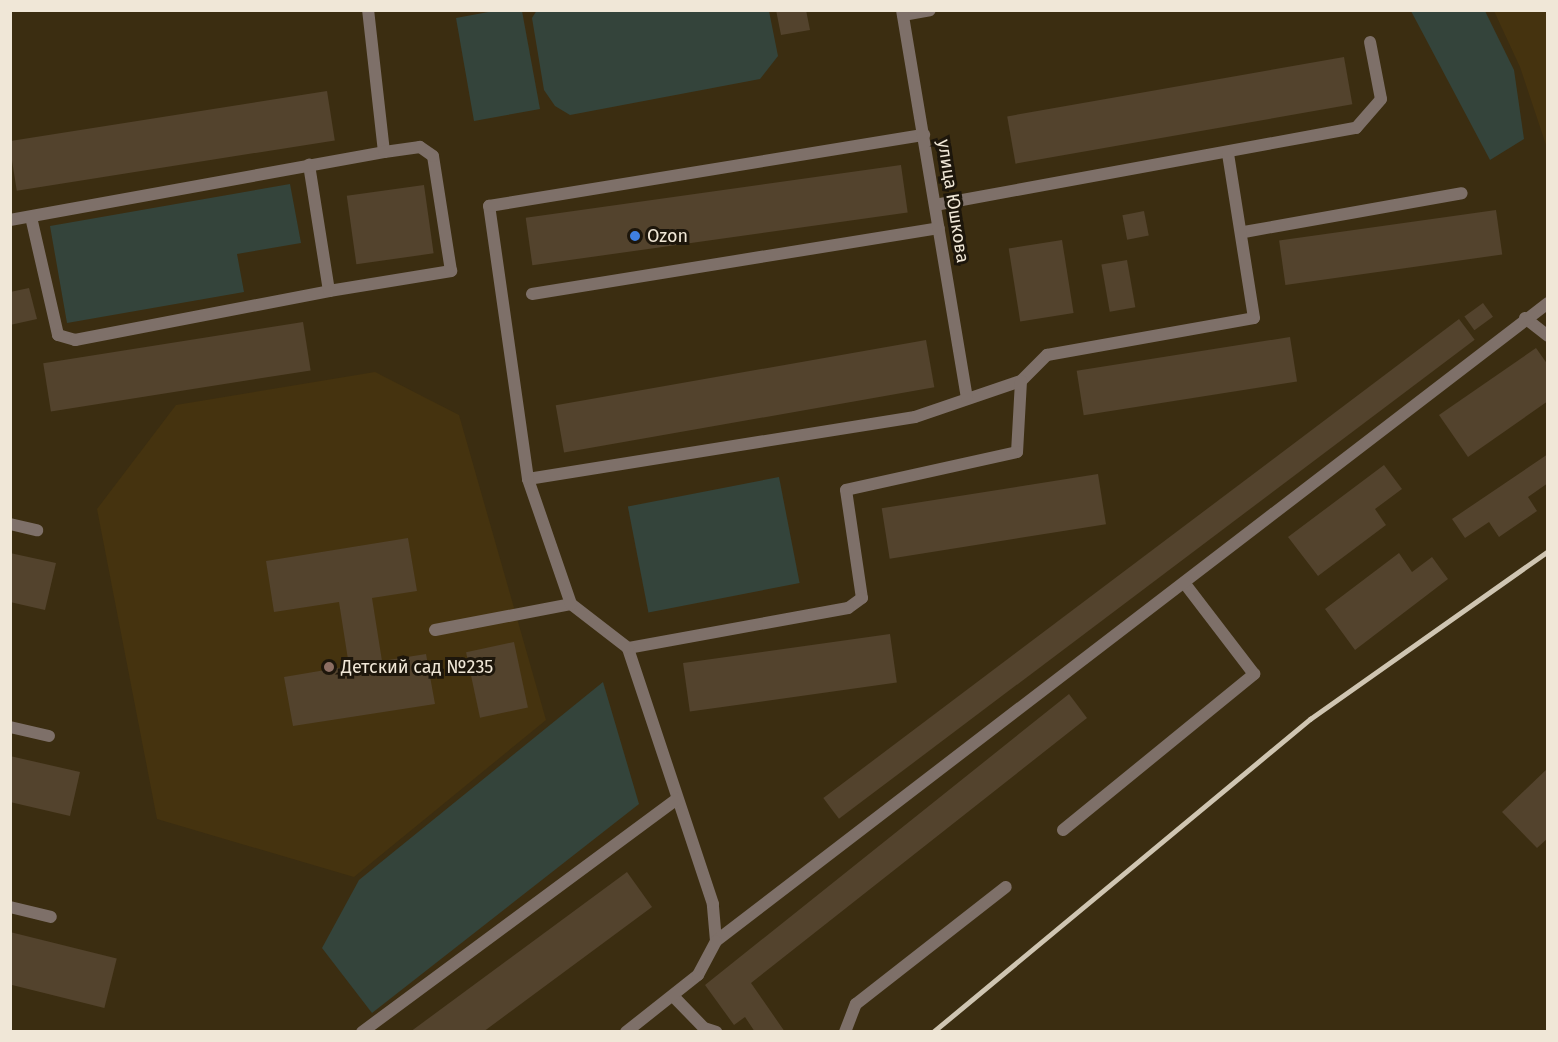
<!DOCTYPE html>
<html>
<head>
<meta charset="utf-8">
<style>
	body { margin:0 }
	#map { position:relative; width:1558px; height:1042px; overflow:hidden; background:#3b2d11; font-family:"Fira Sans",sans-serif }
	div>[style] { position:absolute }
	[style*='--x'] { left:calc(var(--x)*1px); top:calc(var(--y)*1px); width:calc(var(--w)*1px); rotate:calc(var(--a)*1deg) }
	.built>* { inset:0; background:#45330f }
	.green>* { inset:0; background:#34443b; transform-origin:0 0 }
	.building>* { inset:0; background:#53432d; transform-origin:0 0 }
	.service>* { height:12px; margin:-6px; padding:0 6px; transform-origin:6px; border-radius:6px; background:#7e7069 }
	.minor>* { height:12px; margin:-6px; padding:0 6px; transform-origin:6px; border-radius:6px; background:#7e7069 }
	.rail>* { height:4.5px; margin:-2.25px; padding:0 2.25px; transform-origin:2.25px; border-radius:2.25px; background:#cfc5b2 }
	.dots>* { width:16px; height:16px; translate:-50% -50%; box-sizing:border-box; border:3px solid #1d160b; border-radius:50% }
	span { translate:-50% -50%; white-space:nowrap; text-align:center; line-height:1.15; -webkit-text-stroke:6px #1d160b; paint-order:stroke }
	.street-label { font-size:18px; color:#f0e7d7 }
	.poi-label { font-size:18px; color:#f0e7d7 }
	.left { translate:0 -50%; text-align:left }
	.frame { position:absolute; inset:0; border:12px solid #f0e7d7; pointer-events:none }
</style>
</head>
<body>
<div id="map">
	<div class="built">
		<div style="clip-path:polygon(1494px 11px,1547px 11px,1547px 148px,1520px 67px)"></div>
		<div style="clip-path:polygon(375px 372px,459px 415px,546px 720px,354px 877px,157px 819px,97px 509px,176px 405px)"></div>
	</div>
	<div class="green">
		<div style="clip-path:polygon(499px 10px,522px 11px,540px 109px,474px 121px,456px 18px)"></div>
		<div style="clip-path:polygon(537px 10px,769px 11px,778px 56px,760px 79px,570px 115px,555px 106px,544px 90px,532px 18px)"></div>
		<div style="clip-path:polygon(1411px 11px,1485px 11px,1514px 70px,1524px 139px,1490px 160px)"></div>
		<div style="clip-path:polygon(290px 184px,301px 243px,237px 254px,244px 292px,67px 323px,50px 226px)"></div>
		<div style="left:779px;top:477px;width:108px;height:154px;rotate:79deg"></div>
		<div style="clip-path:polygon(603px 682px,639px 804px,372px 1013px,322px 948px,359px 880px)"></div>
	</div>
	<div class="building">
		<div style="clip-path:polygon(776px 10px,806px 10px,810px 30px,781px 35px)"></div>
		<div style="left:1344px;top:57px;width:48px;height:342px;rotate:80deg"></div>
		<div style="left:327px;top:91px;width:50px;height:322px;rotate:81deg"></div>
		<div style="left:901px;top:165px;width:48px;height:379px;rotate:82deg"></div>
		<div style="left:424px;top:185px;width:69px;height:78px;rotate:82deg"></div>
		<div style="left:1496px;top:210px;width:45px;height:219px;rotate:82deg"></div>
		<div style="left:1144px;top:211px;width:25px;height:22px;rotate:79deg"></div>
		<div style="left:1062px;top:240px;width:74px;height:54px;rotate:81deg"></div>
		<div style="left:1127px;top:260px;width:48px;height:26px;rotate:80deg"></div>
		<div style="clip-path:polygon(29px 288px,37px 319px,10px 325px,10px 292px)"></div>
		<div style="left:1483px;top:303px;width:17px;height:23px;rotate:54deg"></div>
		<div style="left:1459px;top:319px;width:26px;height:796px;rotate:53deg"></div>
		<div style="left:303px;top:322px;width:49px;height:263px;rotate:81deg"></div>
		<div style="left:1290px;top:337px;width:45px;height:216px;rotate:81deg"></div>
		<div style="left:926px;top:340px;width:48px;height:376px;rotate:80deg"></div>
		<div style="clip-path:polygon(1536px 348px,1548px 365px,1548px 401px,1468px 457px,1439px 415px)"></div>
		<div style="clip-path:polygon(1548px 454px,1548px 483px,1528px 497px,1537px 511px,1499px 537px,1489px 522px,1465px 538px,1452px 519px)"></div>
		<div style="clip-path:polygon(1384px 465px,1402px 489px,1375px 509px,1386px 525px,1318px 576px,1288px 537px)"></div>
		<div style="left:1098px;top:474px;width:51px;height:219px;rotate:81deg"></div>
		<div style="clip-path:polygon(408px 538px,417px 591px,372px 598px,382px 661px,426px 654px,435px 704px,293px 726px,284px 677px,349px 666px,339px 602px,274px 612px,266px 561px)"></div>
		<div style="clip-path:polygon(10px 553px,56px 563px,45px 610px,10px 602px)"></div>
		<div style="clip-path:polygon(1399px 553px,1412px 572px,1432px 557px,1448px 579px,1355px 650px,1325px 609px)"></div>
		<div style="left:890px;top:634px;width:49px;height:209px;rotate:82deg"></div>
		<div style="left:514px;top:642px;width:67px;height:49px;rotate:78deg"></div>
		<div style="clip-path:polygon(1069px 694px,1087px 718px,751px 983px,785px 1032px,755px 1032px,745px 1017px,734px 1025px,705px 985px)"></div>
		<div style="clip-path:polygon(10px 756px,80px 772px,70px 816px,10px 802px)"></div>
		<div style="clip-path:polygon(1548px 768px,1548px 838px,1537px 848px,1502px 812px)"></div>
		<div style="clip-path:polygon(627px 872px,652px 907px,483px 1032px,410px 1032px)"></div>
		<div style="left:10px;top:932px;width:110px;height:51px;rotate:14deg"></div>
	</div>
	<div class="service">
		<div style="--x:903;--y:15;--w:27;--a:-10"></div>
		<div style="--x:935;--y:205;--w:428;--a:-10.4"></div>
		<div style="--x:1356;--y:128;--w:38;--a:-49"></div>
		<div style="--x:1381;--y:99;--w:58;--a:-100.9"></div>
		<div style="--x:31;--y:217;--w:121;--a:77.1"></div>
		<div style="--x:58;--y:335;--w:18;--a:16"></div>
		<div style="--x:75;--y:340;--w:259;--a:-10.9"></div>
		<div style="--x:329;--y:291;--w:128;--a:-99"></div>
		<div style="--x:10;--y:220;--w:380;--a:-10.3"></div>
		<div style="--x:384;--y:152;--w:143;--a:-96.4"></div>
		<div style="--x:1244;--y:232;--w:221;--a:-10.1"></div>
		<div style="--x:329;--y:291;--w:124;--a:-9.3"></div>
		<div style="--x:451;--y:271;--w:116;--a:-98.9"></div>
		<div style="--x:433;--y:156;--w:16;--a:-145"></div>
		<div style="--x:420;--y:147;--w:36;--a:172"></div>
		<div style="--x:532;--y:294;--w:412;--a:-9.2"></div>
		<div style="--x:1525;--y:318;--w:29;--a:38"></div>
		<div style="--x:1021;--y:381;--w:37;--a:-45"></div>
		<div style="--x:1047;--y:355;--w:210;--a:-10.1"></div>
		<div style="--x:1254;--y:318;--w:167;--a:-99"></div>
		<div style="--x:528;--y:479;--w:392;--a:-9.1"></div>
		<div style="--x:915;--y:417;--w:112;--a:-18.8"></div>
		<div style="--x:1021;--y:381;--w:71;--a:93.2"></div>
		<div style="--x:1017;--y:452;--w:175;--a:167.5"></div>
		<div style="--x:846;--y:490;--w:109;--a:81.6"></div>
		<div style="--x:862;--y:598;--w:17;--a:144"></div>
		<div style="--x:848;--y:608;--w:224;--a:169.7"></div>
		<div style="--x:10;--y:524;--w:28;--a:13"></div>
		<div style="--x:435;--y:630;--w:138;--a:-10.8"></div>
		<div style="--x:10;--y:727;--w:40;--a:13"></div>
		<div style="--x:1063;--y:830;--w:247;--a:-39.2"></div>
		<div style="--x:1254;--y:674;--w:112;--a:-127.4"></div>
		<div style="--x:10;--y:907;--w:42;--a:13.7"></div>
		<div style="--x:716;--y:941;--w:37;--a:-95"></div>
		<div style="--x:713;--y:904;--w:270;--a:-108.4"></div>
		<div style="--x:628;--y:648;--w:72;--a:-142.3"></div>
		<div style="--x:571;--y:604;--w:132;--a:-109"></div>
		<div style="--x:528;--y:479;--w:276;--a:-98.1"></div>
		<div style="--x:489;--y:206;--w:441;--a:-9.3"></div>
		<div style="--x:716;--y:941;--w:1048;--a:-37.48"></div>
		<div style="--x:674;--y:997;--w:43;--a:45.9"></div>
		<div style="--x:704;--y:1028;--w:13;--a:18"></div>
		<div style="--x:362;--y:1032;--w:392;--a:-36.5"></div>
		<div style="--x:845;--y:1032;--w:30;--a:-69"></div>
		<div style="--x:856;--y:1004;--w:190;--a:-38"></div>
	</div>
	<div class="minor">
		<div style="--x:902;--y:10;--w:392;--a:80.5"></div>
		<div style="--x:626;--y:1032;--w:92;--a:-38.4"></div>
		<div style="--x:698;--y:975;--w:38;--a:-62"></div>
	</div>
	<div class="rail">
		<div style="--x:933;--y:1032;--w:490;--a:-39.7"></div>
		<div style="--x:1310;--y:719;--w:291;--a:-35.2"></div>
	</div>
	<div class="dots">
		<div style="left:635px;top:236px;background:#3f7fe0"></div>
		<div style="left:329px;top:667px;background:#8d6e63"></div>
	</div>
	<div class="street-label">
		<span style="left:953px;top:201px;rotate:81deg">улица Юшкова</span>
	</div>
	<div class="poi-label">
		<span class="left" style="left:647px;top:236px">Ozon</span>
		<span class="left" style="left:341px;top:667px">Детский сад №235</span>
	</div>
	<div class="frame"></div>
</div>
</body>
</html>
